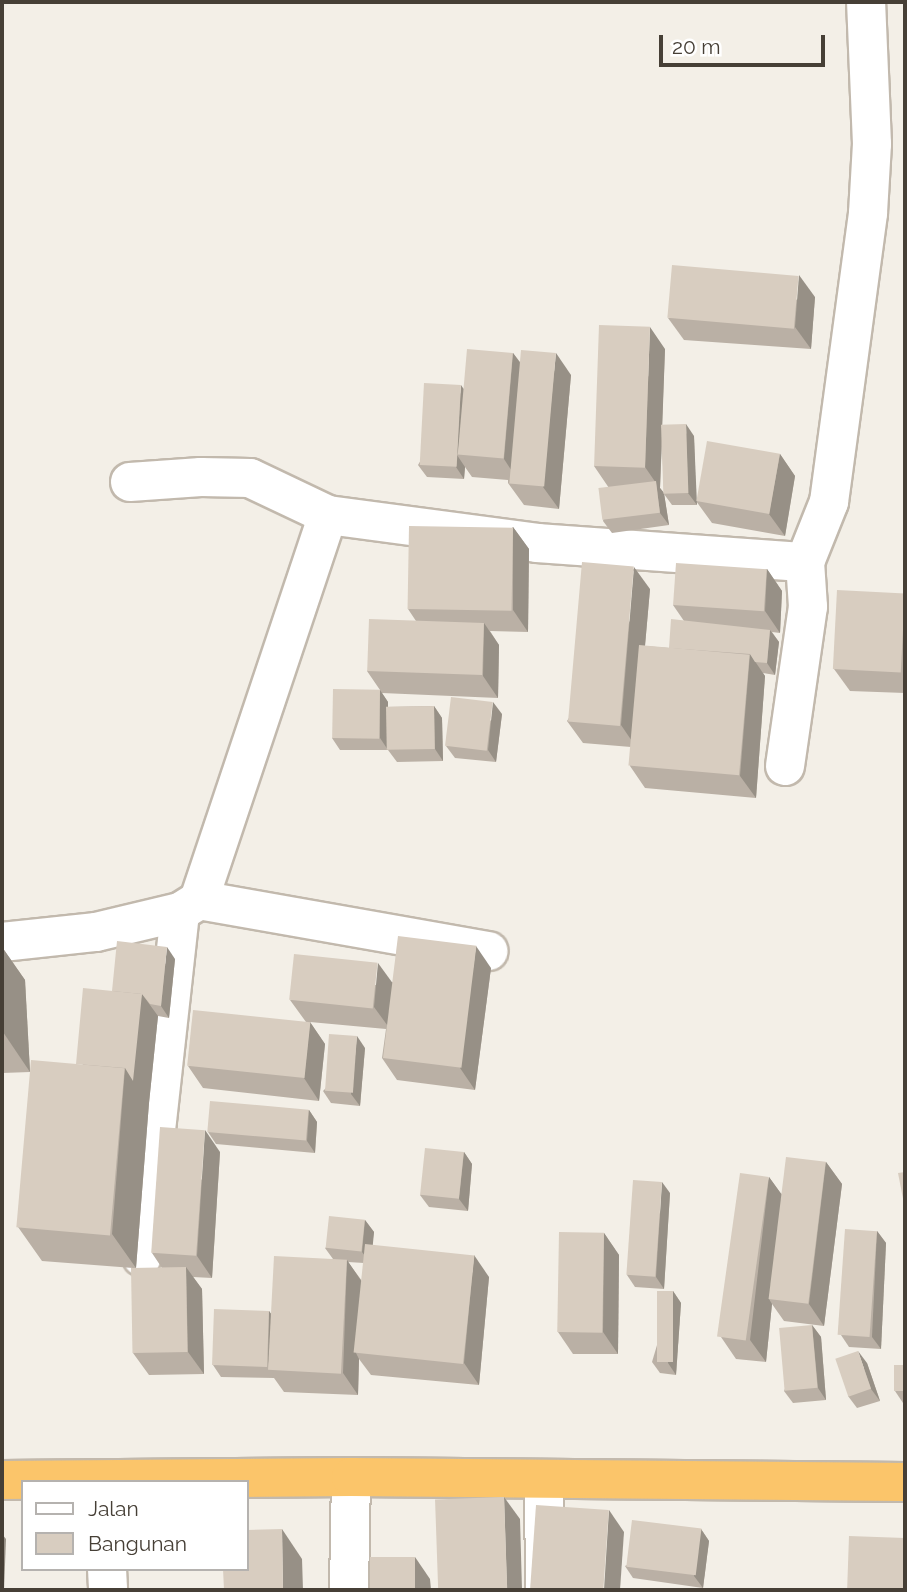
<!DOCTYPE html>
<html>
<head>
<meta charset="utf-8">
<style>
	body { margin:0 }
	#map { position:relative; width:907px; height:1592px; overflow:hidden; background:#f3efe7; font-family:Raleway,sans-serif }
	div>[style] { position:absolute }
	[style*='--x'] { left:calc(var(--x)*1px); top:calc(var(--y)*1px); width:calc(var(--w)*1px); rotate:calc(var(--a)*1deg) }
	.roads { filter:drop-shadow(2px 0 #c2b9ad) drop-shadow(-2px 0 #c2b9ad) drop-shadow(0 2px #c2b9ad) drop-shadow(0 -2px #c2b9ad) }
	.minor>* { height:38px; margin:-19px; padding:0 19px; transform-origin:19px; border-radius:19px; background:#fff }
	.highway>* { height:38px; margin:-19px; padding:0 19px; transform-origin:19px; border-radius:19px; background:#fbc56a }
	.wall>* { inset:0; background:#bab0a5 }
	.shaded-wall>* { inset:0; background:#979086 }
	.building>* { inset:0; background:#d8cdc0; transform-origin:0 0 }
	span { translate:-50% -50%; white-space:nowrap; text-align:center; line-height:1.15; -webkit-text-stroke:5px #fff; paint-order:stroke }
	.frame { position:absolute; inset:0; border:4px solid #463f36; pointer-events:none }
	.legend { position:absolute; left:21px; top:1480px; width:228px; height:91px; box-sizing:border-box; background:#fff; border:2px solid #b5b2af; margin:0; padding:9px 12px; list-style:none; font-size:21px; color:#463f36 }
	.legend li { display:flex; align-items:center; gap:14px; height:35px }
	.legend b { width:35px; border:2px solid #b5b2af }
	.scale { position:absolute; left:659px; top:35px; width:166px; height:32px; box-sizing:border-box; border:4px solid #463f36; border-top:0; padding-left:9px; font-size:21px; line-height:24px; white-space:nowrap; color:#463f36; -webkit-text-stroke:5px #fff; paint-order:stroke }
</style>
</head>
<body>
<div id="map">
	<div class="roads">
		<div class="minor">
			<div style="--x:130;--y:482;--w:71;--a:-4"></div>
			<div style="--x:201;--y:477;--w:49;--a:1.2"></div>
			<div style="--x:250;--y:478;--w:86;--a:25.4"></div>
			<div style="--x:328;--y:515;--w:211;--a:7.6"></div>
			<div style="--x:537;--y:543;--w:269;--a:4.1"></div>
			<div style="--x:805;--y:562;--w:65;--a:-68.2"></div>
			<div style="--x:829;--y:502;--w:292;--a:-82.3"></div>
			<div style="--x:868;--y:213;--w:69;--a:-86.7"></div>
			<div style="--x:872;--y:144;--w:142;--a:-92.4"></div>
			<div style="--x:785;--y:766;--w:161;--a:-81.8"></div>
			<div style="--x:808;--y:607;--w:45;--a:-93.8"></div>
			<div style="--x:199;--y:900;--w:294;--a:10"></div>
			<div style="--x:2;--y:942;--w:95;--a:-6.1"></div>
			<div style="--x:96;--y:932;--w:86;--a:-13.4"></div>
			<div style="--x:180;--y:912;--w:22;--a:-32"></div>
			<div style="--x:199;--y:900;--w:406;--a:-71.5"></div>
			<div style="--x:142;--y:1257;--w:347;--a:-83.7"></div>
			<div style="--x:544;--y:1479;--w:111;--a:89.5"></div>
			<div style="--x:107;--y:1569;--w:21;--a:87"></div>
			<div style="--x:349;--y:1590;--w:113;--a:-89"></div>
		</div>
		<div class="highway">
			<div style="--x:2;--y:1480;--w:349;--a:-0.5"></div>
			<div style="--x:351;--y:1477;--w:554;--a:0.52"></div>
		</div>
	</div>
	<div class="wall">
		<div style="clip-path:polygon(815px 297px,811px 349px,684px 340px,668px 318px)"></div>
		<div style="clip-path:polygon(evenodd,665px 349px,662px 425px,694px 436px,696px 501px,780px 454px,795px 476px,785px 536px,712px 523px,696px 501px,697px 505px,672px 505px,664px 494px,669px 525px,612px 533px,603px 521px,609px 488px,594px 466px,665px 349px,662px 441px,664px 493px,660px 488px,662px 441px)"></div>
		<div style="clip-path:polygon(513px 353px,520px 362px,571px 375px,559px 509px,524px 505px,508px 483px,508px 480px,472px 477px,465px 467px,464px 479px,427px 477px,418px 465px,463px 389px)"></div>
		<div style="clip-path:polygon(513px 527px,529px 549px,528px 632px,490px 631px,499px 645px,498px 698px,382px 693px,388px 702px,388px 707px,434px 706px,442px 718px,443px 761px,397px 762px,388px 750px,388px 740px,388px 750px,340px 750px,332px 738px,380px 690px,367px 671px,416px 621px,408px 609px)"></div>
		<div style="clip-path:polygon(767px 569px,782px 591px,780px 633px,772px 632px,779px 642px,775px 675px,763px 673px,765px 676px,756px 798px,645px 788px,630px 766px,631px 747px,583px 743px,567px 721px,650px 589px,645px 646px,669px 648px,684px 621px,673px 605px)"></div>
		<div style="clip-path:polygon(905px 593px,905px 693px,850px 691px,834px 669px)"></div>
		<div style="clip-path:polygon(502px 714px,496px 762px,455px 758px,446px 746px)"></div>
		<div style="clip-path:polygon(2px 947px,25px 980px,30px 1072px,2px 1073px)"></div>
		<div style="clip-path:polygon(175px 959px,169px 1018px,158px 1016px,149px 1103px,136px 1268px,162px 1268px,152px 1253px,220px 1152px,212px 1278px,193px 1277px,202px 1289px,204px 1374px,149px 1375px,133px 1353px,133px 1268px,42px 1261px,18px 1227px,112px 991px)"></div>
		<div style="clip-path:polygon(491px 968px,475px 1090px,397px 1080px,382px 1058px,386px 1029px,310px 1022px,325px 1044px,319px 1101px,203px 1088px,188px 1066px,306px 1022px,290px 1000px,392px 982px)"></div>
		<div style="clip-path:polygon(365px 1048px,360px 1106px,331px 1103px,323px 1091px)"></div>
		<div style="clip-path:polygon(309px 1110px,317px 1122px,315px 1153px,216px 1144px,208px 1132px)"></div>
		<div style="clip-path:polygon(464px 1152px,472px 1164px,468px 1211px,429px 1207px,420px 1195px)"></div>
		<div style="clip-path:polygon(826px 1162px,842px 1184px,824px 1326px,784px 1321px,772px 1304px,766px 1362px,736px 1359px,721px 1337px,769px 1177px,781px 1194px)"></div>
		<div style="clip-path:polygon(670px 1193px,664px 1289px,635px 1287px,627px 1275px)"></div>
		<div style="clip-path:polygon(evenodd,365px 1220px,374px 1232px,372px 1245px,489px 1277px,479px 1385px,371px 1375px,359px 1359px,358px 1395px,284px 1392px,274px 1378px,221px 1377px,213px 1365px,269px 1311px,271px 1314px,333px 1259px,325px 1248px,365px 1220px,348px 1262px,364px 1263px,362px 1281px,348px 1262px)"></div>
		<div style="clip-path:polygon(877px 1231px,886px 1243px,881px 1349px,849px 1347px,841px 1335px)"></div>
		<div style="clip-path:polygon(604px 1233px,619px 1255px,618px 1354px,573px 1354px,558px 1332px)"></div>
		<div style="clip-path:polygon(673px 1291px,681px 1303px,676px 1375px,660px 1373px,652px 1362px)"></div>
		<div style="clip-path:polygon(812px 1325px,821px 1337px,826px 1400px,793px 1403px,784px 1391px)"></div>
		<div style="clip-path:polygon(867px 1363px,880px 1401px,857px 1408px,848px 1396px)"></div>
		<div style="clip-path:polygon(905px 1365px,905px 1403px,903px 1403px,895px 1391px)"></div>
		<div style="clip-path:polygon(701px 1529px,709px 1541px,703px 1588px,633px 1578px,625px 1566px)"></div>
	</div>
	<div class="shaded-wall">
		<div style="clip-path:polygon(799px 275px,815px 297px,811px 349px,795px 327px)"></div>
		<div style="clip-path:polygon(650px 327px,665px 349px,660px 488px,664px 493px,669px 525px,660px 513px,656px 483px,645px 467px)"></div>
		<div style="clip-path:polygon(513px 353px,529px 375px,519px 482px,504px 459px)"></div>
		<div style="clip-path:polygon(556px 353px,571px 375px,559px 509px,543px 487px)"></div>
		<div style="clip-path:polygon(461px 385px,469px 397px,457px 455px,465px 467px,464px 479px,456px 467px)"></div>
		<div style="clip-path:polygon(686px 424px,694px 436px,697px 505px,688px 493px)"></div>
		<div style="clip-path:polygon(780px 454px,795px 476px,785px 536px,769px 514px)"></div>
		<div style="clip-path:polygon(513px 527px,529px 549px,528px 632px,513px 610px)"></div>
		<div style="clip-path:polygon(634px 567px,650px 589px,636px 747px,621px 725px)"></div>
		<div style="clip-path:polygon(767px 569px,782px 591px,780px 633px,765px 611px)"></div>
		<div style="clip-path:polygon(484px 623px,499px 645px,498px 698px,483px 676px)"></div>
		<div style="clip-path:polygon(770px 630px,779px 642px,775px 675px,767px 663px)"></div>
		<div style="clip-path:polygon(750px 654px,765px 676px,756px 798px,740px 776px)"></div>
		<div style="clip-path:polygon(380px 690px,388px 702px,388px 750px,380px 738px)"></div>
		<div style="clip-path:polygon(493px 702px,502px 714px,496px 762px,488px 750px)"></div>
		<div style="clip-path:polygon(434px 706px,442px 718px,443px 761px,435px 749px)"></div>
		<div style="clip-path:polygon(476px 946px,491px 968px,475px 1090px,460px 1068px)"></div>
		<div style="clip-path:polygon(2px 947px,25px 980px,30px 1072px,3px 1032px)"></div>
		<div style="clip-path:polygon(167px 947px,175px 959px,169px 1018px,161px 1006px)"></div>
		<div style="clip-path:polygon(378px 963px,394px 985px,390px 1029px,374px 1007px)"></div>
		<div style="clip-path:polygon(142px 994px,158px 1016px,149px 1103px,136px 1268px,112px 1234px,125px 1068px)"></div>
		<div style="clip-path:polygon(310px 1022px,325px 1044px,319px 1101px,304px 1078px)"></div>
		<div style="clip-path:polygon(357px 1036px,365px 1048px,360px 1106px,351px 1094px)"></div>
		<div style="clip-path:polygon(309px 1110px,317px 1122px,315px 1153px,307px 1141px)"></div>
		<div style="clip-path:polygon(205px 1130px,220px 1152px,212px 1278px,197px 1256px)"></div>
		<div style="clip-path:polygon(464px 1152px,472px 1164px,468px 1211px,459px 1199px)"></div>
		<div style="clip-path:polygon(826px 1162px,842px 1184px,824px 1326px,809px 1304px)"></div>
		<div style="clip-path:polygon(769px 1177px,785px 1199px,769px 1299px,772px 1304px,766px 1362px,750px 1340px)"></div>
		<div style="clip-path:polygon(662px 1182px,670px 1193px,664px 1289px,656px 1277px)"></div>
		<div style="clip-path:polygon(365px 1220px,374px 1232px,371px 1264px,362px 1252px)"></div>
		<div style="clip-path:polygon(877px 1231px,886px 1243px,881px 1349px,872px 1337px)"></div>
		<div style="clip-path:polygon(604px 1233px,619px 1255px,618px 1354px,603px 1332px)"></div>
		<div style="clip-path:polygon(474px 1255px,489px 1277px,479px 1385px,464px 1363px)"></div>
		<div style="clip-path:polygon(347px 1260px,362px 1282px,356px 1353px,359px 1359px,358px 1395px,343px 1373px)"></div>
		<div style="clip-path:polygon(186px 1267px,202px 1289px,204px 1374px,188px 1352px)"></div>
		<div style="clip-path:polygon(673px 1291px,681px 1303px,676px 1375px,668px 1363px)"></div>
		<div style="clip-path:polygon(269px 1311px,277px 1322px,268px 1366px)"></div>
		<div style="clip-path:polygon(812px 1325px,821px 1337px,826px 1400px,818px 1388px)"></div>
		<div style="clip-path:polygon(858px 1351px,867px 1363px,880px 1401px,871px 1389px)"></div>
		<div style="clip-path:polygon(504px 1497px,520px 1519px,522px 1590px,507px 1590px)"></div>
		<div style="clip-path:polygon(609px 1510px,624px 1532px,620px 1590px,604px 1590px)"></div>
		<div style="clip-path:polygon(282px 1529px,302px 1559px,303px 1590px,283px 1590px)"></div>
		<div style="clip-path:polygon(701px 1529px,709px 1541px,703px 1588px,694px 1576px)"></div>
		<div style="clip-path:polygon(2px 1534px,6px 1539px,4px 1590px,2px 1590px)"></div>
		<div style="clip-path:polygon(415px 1557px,430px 1579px,431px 1590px,415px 1590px)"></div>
	</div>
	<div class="building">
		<div style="left:672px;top:265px;width:127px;height:53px;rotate:5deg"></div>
		<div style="left:599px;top:325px;width:51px;height:141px;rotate:2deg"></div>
		<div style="left:467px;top:349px;width:46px;height:106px;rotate:5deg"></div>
		<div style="left:521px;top:350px;width:35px;height:134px;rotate:5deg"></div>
		<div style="left:424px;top:383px;width:37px;height:82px;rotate:3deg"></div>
		<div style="left:686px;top:424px;width:69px;height:25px;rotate:88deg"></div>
		<div style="left:707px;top:441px;width:74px;height:61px;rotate:10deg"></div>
		<div style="left:656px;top:481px;width:32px;height:58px;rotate:83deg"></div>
		<div style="left:409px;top:526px;width:104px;height:83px;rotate:1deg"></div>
		<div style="left:582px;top:562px;width:52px;height:160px;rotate:5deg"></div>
		<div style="left:676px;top:563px;width:91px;height:42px;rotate:4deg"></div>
		<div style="left:837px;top:590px;width:68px;height:79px;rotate:3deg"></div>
		<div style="left:369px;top:619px;width:115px;height:52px;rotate:2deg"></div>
		<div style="clip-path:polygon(671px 619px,770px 630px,767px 663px,755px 662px,750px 654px,669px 648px)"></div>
		<div style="left:639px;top:645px;width:111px;height:121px;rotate:5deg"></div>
		<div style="left:333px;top:689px;width:47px;height:49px;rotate:1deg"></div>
		<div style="left:451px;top:697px;width:42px;height:49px;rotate:7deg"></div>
		<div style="left:434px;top:706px;width:43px;height:48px;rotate:89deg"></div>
		<div style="left:398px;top:936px;width:79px;height:123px;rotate:7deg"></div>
		<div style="clip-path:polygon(117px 941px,167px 947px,161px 1006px,150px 1004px,142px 994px,112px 991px)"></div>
		<div style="left:294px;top:954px;width:84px;height:46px;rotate:6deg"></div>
		<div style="clip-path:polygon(83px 988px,142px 994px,133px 1081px,125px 1068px,76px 1064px)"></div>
		<div style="left:193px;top:1010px;width:118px;height:56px;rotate:6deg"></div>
		<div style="left:329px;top:1034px;width:28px;height:57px;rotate:4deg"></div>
		<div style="left:31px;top:1060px;width:94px;height:168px;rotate:5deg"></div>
		<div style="left:210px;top:1101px;width:99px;height:31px;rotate:5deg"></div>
		<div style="left:160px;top:1127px;width:45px;height:126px;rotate:4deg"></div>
		<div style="left:425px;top:1148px;width:39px;height:47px;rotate:6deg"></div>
		<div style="left:786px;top:1157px;width:40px;height:143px;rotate:7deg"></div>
		<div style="clip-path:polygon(905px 1172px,905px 1209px,898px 1173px)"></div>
		<div style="left:740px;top:1173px;width:29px;height:165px;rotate:8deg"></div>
		<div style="left:633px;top:1180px;width:29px;height:95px;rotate:4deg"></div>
		<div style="left:329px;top:1216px;width:36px;height:32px;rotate:6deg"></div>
		<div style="left:845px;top:1229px;width:32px;height:106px;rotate:4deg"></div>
		<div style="left:559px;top:1232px;width:45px;height:100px;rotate:1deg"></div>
		<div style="left:365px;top:1244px;width:110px;height:109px;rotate:6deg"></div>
		<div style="left:274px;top:1256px;width:73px;height:114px;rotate:3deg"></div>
		<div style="left:186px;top:1267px;width:85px;height:55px;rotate:89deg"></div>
		<div style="left:657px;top:1291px;width:16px;height:71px"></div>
		<div style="left:214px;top:1309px;width:55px;height:56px;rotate:2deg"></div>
		<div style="left:812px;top:1325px;width:63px;height:33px;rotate:85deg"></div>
		<div style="left:858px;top:1351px;width:40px;height:24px;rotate:71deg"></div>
		<div style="left:894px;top:1365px;width:11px;height:26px"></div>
		<div style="left:504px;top:1497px;width:93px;height:69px;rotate:88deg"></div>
		<div style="left:536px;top:1505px;width:73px;height:85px;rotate:4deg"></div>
		<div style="left:632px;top:1520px;width:70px;height:47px;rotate:7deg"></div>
		<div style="clip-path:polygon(282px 1529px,283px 1590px,224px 1590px,223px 1569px,247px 1569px,247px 1530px)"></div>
		<div style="left:849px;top:1536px;width:56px;height:54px;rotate:2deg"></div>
		<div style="left:415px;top:1557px;width:33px;height:45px;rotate:90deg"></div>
	</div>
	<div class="frame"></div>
	<ul class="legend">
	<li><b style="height:9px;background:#fff"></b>Jalan</li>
	<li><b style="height:19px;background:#d8cdc0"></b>Bangunan</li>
	</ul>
	<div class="scale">20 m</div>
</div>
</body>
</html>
